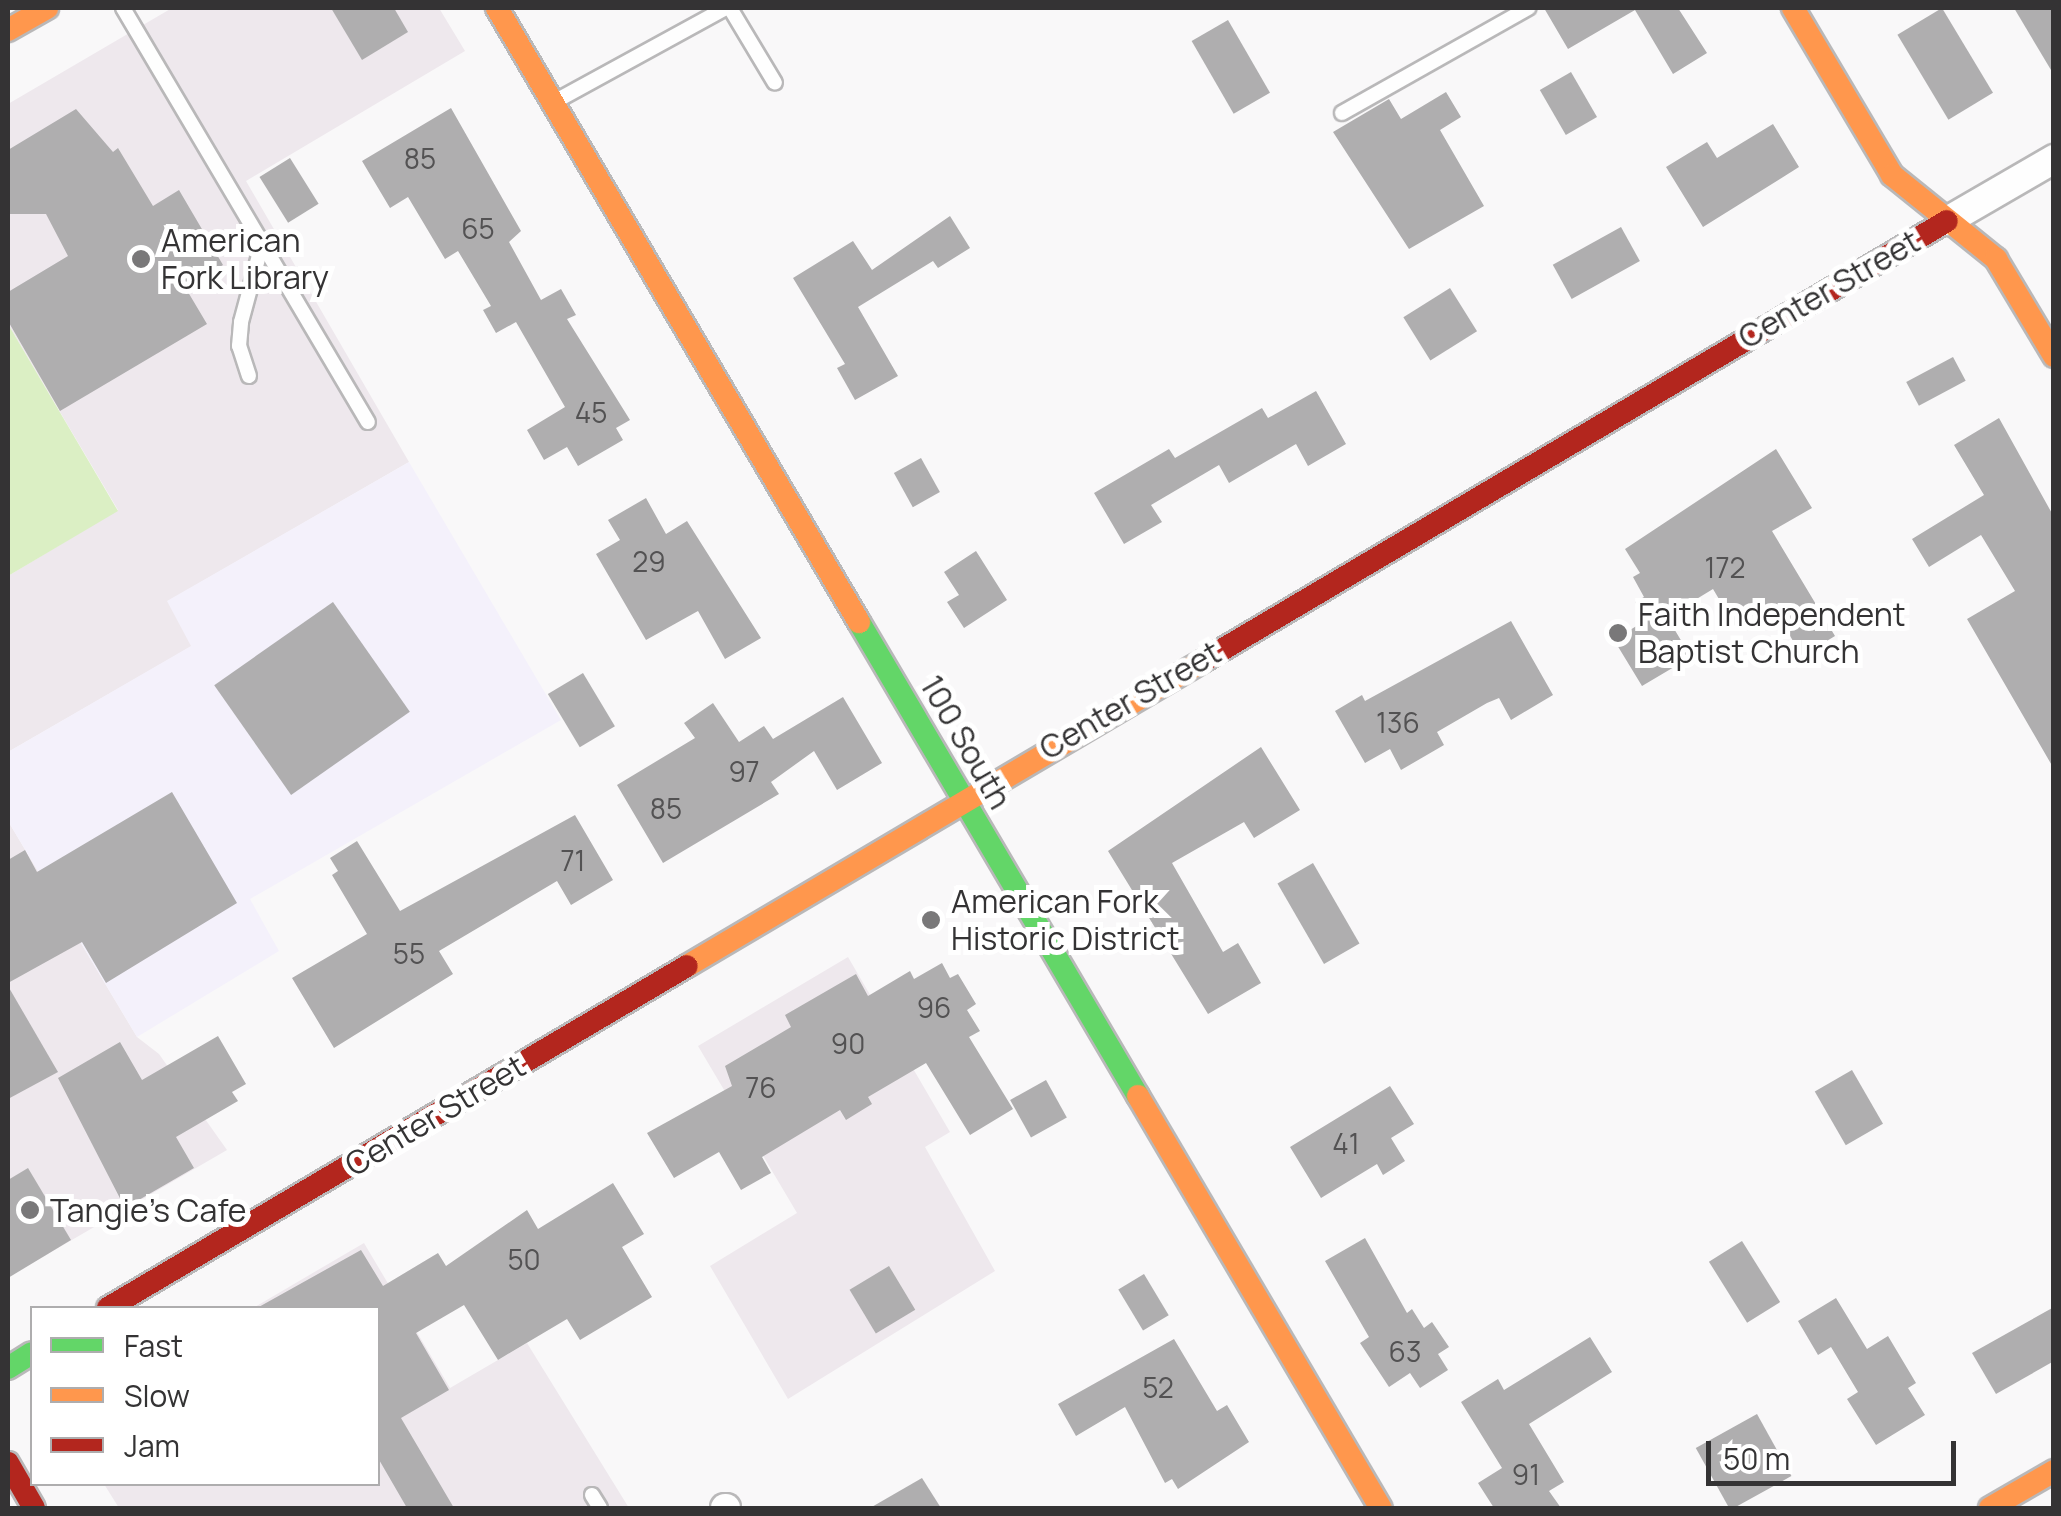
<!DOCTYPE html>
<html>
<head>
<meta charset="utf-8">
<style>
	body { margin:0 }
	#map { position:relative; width:2061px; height:1516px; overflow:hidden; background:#f9f8f9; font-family:Manrope,sans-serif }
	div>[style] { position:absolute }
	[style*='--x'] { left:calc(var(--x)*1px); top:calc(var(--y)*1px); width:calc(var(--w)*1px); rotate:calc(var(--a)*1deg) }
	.built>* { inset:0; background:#eee8ed }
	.industrial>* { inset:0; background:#f4f1fb }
	.green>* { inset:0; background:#dbefc4 }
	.building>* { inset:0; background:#afaeaf; transform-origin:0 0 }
	.roads { filter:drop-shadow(2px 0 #b9b8b9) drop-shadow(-2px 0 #b9b8b9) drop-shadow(0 2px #b9b8b9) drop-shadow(0 -2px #b9b8b9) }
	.lane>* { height:14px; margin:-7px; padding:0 7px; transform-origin:7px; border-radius:7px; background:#fefefe }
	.street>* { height:28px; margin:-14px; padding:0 14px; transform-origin:14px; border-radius:14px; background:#fefefe }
	.fast>* { height:22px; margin:-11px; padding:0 11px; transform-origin:11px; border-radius:11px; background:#63d668 }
	.slow>* { height:22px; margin:-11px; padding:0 11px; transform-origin:11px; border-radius:11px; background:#ff974d }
	.jam>* { height:22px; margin:-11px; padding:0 11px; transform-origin:11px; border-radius:11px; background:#b3261e }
	.dots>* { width:28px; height:28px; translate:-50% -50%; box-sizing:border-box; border:5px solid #fff; border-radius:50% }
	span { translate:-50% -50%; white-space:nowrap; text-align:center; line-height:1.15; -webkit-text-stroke:10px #fff; paint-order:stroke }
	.number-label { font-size:28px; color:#535253 }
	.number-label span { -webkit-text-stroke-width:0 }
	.poi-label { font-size:32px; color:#343334 }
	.left { translate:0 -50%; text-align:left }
	.street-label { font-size:32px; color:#343334 }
	.frame { position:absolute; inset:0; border:10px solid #343334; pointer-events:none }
	.legend { position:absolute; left:30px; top:1306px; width:350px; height:180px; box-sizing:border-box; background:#fff; border:2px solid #aeadae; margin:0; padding:12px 18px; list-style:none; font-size:30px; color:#343334 }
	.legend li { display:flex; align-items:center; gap:20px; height:50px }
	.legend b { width:50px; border:2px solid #aeadae }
	.scale { position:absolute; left:1706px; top:1441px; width:250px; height:45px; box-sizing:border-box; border:5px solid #343334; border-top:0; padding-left:12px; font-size:30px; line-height:35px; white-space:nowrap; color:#343334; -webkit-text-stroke:8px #fff; paint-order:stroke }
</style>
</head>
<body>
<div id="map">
	<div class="built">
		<div style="clip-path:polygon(172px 8px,439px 8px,465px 51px,246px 181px,409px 462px,168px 601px,192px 646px,8px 752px,8px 576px,118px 510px,8px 324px,8px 104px)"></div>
		<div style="clip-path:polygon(8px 821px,137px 1037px,159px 1054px,227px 1150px,8px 1277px)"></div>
		<div style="clip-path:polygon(848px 957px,950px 1132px,925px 1147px,995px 1271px,788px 1399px,710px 1266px,797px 1213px,698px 1046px)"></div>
		<div style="clip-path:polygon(364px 1243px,450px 1388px,527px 1343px,629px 1508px,119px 1508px,104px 1484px,378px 1484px,378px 1308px,253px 1308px)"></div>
	</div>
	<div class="industrial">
		<div style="clip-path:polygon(409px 462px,561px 720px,250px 899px,279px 951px,137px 1037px,8px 821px,8px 752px,191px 646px,167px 601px)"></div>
	</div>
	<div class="green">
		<div style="clip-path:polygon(8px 324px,118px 511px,8px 576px)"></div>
	</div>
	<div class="building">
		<div style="clip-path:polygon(331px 8px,394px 8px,408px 32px,362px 60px)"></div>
		<div style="clip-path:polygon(1544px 8px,1678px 8px,1707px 53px,1673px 74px,1635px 10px,1568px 49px)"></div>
		<div style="left:1942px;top:8px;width:99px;height:52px;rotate:59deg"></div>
		<div style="clip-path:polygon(2014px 8px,2054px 8px,2054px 75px)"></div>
		<div style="left:1228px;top:20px;width:84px;height:42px;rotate:60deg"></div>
		<div style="left:1571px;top:72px;width:52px;height:36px;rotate:60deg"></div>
		<div style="clip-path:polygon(1446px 92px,1461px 117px,1440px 130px,1484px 206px,1409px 249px,1333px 132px,1389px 99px,1401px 119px)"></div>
		<div style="clip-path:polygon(451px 108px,521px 231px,509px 242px,541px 300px,561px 289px,576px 315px,567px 319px,630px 420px,616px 428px,623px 440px,578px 466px,567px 447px,544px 460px,527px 430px,565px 407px,516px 322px,496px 333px,483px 310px,491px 306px,458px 251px,445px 259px,408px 197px,390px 208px,362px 161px)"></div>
		<div style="clip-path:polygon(76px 109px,113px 152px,118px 148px,153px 206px,179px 190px,223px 265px,185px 287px,207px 324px,60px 411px,8px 321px,8px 292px,68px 256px,46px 214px,8px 214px,8px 150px)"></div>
		<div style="clip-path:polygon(1773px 124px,1799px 167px,1703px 227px,1666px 167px,1707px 142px,1717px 158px)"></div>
		<div style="left:290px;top:158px;width:54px;height:36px;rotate:58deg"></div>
		<div style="clip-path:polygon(950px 216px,970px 248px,938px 268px,933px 261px,858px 307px,898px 376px,855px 400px,837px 368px,845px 364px,793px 278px,853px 241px,872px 270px)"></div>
		<div style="left:1621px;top:227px;width:39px;height:78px;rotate:61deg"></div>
		<div style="left:1450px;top:288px;width:51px;height:55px;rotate:58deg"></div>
		<div style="left:1953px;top:357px;width:27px;height:53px;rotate:62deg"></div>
		<div style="clip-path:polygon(1316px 391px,1346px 444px,1308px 466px,1296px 444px,1229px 483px,1219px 465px,1151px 505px,1162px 522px,1124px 544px,1094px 493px,1169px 449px,1175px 458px,1262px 408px,1268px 418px)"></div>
		<div style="clip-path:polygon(1999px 418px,2054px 517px,2054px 769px,1967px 619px,2015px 591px,1981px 535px,1929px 567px,1912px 539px,1984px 495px,1954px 445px)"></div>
		<div style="clip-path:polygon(1776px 449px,1812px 508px,1772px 531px,1835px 636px,1802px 656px,1771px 604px,1735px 626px,1713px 589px,1667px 617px,1691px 657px,1642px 686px,1614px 640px,1646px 620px,1635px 602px,1644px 597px,1633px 577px,1640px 573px,1625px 549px)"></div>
		<div style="left:921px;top:458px;width:39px;height:31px;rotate:61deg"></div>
		<div style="clip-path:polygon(646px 498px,666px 534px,687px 521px,761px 638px,725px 659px,698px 611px,646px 640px,596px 554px,620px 540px,608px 520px)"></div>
		<div style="clip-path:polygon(976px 551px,1007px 600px,964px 628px,947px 602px,959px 595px,944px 572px)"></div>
		<div style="left:333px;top:602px;width:134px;height:145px;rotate:55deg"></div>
		<div style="clip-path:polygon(1511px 621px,1553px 695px,1511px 720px,1499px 698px,1487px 703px,1437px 732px,1444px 745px,1401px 770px,1390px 749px,1365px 763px,1335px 711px,1362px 695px,1365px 701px)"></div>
		<div style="left:583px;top:673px;width:62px;height:41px;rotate:59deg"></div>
		<div style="clip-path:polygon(843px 697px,882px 763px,837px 790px,814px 751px,771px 782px,779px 794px,663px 863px,617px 785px,695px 738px,684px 723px,713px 703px,739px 742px,764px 726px,773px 739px)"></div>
		<div style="clip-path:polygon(1261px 747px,1300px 810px,1254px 838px,1244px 822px,1172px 863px,1223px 952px,1238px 943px,1261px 983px,1208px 1014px,1108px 851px)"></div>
		<div style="clip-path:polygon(172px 792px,237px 903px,106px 983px,82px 942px,8px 983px,8px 860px,25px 850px,37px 872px)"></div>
		<div style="clip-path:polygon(575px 815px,613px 880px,571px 905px,557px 881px,439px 951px,453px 974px,334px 1048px,292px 978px,367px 934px,332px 875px,338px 871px,330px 858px,357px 841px,400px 911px)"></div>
		<div style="left:1313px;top:863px;width:93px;height:41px;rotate:60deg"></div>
		<div style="clip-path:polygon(942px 963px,950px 978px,958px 974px,976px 1004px,967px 1010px,980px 1031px,969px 1037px,1013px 1109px,970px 1135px,926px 1063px,868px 1097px,872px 1104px,846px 1120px,840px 1110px,762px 1157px,771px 1173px,741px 1190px,719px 1152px,674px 1178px,647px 1133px,732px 1086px,725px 1066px,791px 1027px,785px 1015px,856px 974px,868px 996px,910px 971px,914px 979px)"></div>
		<div style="clip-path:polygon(8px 986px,58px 1072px,8px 1099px)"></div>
		<div style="clip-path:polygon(218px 1036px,246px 1084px,232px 1092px,238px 1101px,176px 1137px,194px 1168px,125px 1208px,58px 1078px,120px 1042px,142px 1080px)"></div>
		<div style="left:1852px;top:1070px;width:62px;height:43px;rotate:60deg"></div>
		<div style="left:1046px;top:1080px;width:43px;height:41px;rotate:61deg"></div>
		<div style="clip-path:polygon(1390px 1086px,1414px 1124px,1391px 1138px,1405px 1161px,1383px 1175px,1377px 1164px,1321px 1198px,1290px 1147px)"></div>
		<div style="clip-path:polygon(28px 1168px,71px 1240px,8px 1278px,8px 1180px)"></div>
		<div style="clip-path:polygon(613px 1183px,644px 1234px,622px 1247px,652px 1297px,580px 1340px,567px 1319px,498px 1360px,464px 1305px,416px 1333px,449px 1390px,401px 1418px,454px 1508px,407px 1508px,378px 1458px,378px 1308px,257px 1308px,361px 1250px,383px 1286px,438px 1253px,446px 1266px,527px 1210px,538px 1229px)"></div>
		<div style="clip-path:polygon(1365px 1238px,1407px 1313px,1412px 1309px,1424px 1328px,1432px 1322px,1449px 1347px,1438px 1354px,1448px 1370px,1420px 1388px,1410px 1373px,1389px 1387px,1360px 1343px,1369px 1337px,1325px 1261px)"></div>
		<div style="left:1742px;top:1241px;width:72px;height:39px;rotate:58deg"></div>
		<div style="left:889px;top:1266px;width:51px;height:46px;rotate:59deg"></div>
		<div style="left:1144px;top:1274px;width:48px;height:30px;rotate:59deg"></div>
		<div style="clip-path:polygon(1836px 1298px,1867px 1349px,1888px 1336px,1916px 1383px,1908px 1388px,1925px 1415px,1876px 1445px,1847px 1399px,1858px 1392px,1831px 1347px,1818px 1355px,1798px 1321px)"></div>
		<div style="clip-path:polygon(2054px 1307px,2054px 1361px,1996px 1394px,1972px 1353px)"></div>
		<div style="clip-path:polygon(1590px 1337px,1612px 1372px,1529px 1424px,1564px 1482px,1549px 1491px,1561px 1508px,1494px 1508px,1478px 1483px,1502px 1468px,1461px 1402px,1498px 1379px,1504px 1390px)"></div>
		<div style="clip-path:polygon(1174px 1339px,1217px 1411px,1227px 1405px,1249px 1442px,1178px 1489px,1172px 1479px,1165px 1483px,1125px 1407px,1076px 1436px,1058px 1404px)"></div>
		<div style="left:1757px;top:1414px;width:71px;height:70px;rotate:61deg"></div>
		<div style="clip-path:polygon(922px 1478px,941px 1508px,870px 1508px)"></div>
	</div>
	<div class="roads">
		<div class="lane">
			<div style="--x:123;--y:8;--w:481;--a:59.4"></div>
			<div style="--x:730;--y:8;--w:87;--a:59"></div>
			<div style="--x:554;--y:102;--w:196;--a:-28.7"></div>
			<div style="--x:1342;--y:113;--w:214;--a:-29.4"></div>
			<div style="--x:249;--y:376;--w:32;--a:-108"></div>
			<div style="--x:239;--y:346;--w:24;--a:-85"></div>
			<div style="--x:241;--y:322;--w:81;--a:-74.9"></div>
			<div style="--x:592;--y:1495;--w:15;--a:58"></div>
		</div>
		<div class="street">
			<div style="--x:1947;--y:221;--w:124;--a:-30.1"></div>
			<div style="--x:725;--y:1508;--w:1;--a:0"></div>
		</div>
		<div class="fast">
			<div style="--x:859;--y:622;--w:550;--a:59.52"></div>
			<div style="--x:8;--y:1368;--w:28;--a:-32"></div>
		</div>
		<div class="slow">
			<div style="--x:497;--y:8;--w:713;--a:59.48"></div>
			<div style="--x:1793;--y:8;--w:194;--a:59.3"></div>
			<div style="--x:1892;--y:175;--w:134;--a:38.9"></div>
			<div style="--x:1996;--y:259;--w:113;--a:59.1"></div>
			<div style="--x:8;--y:30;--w:45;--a:-29.4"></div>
			<div style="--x:687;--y:966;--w:599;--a:-30.59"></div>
			<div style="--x:1138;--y:1096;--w:478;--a:59.5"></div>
			<div style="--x:1990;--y:1508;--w:74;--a:-30"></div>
		</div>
		<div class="jam">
			<div style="--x:1203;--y:661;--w:864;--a:-30.6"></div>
			<div style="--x:108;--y:1308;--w:672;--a:-30.57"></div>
			<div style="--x:8;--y:1463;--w:52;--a:60"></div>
		</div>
	</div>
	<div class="dots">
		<div style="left:141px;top:259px;background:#797879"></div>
		<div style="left:1618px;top:633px;background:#797879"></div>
		<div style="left:931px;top:920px;background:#797879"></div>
		<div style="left:30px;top:1210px;background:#797879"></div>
	</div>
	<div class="number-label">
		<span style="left:420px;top:158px">85</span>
		<span style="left:478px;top:228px">65</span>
		<span style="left:591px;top:412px">45</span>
		<span style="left:649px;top:561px">29</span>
		<span style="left:1725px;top:567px">172</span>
		<span style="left:1398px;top:722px">136</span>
		<span style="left:744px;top:771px">97</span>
		<span style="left:666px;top:808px">85</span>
		<span style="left:573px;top:860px">71</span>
		<span style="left:409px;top:953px">55</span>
		<span style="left:934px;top:1007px">96</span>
		<span style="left:848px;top:1043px">90</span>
		<span style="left:761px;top:1087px">76</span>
		<span style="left:1346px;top:1143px">41</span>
		<span style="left:524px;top:1259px">50</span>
		<span style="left:1405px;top:1351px">63</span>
		<span style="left:1158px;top:1387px">52</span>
		<span style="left:1526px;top:1474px">91</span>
	</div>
	<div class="poi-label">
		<span class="left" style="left:161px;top:259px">American<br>Fork Library</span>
		<span class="left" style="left:1638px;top:633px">Faith Independent<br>Baptist Church</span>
		<span class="left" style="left:951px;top:920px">American Fork<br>Historic District</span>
		<span class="left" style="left:50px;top:1210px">Tangie's Cafe</span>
	</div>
	<div class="street-label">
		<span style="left:1829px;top:289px;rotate:-30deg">Center Street</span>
		<span style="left:1130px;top:700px;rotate:-30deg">Center Street</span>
		<span style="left:966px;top:742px;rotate:60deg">100 South</span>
		<span style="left:435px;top:1115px;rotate:-31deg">Center Street</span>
	</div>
	<div class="frame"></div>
	<ul class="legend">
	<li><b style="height:12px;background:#63d668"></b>Fast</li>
	<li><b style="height:12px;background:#ff974d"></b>Slow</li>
	<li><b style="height:12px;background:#b3261e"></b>Jam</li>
	</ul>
	<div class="scale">50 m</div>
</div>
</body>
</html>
